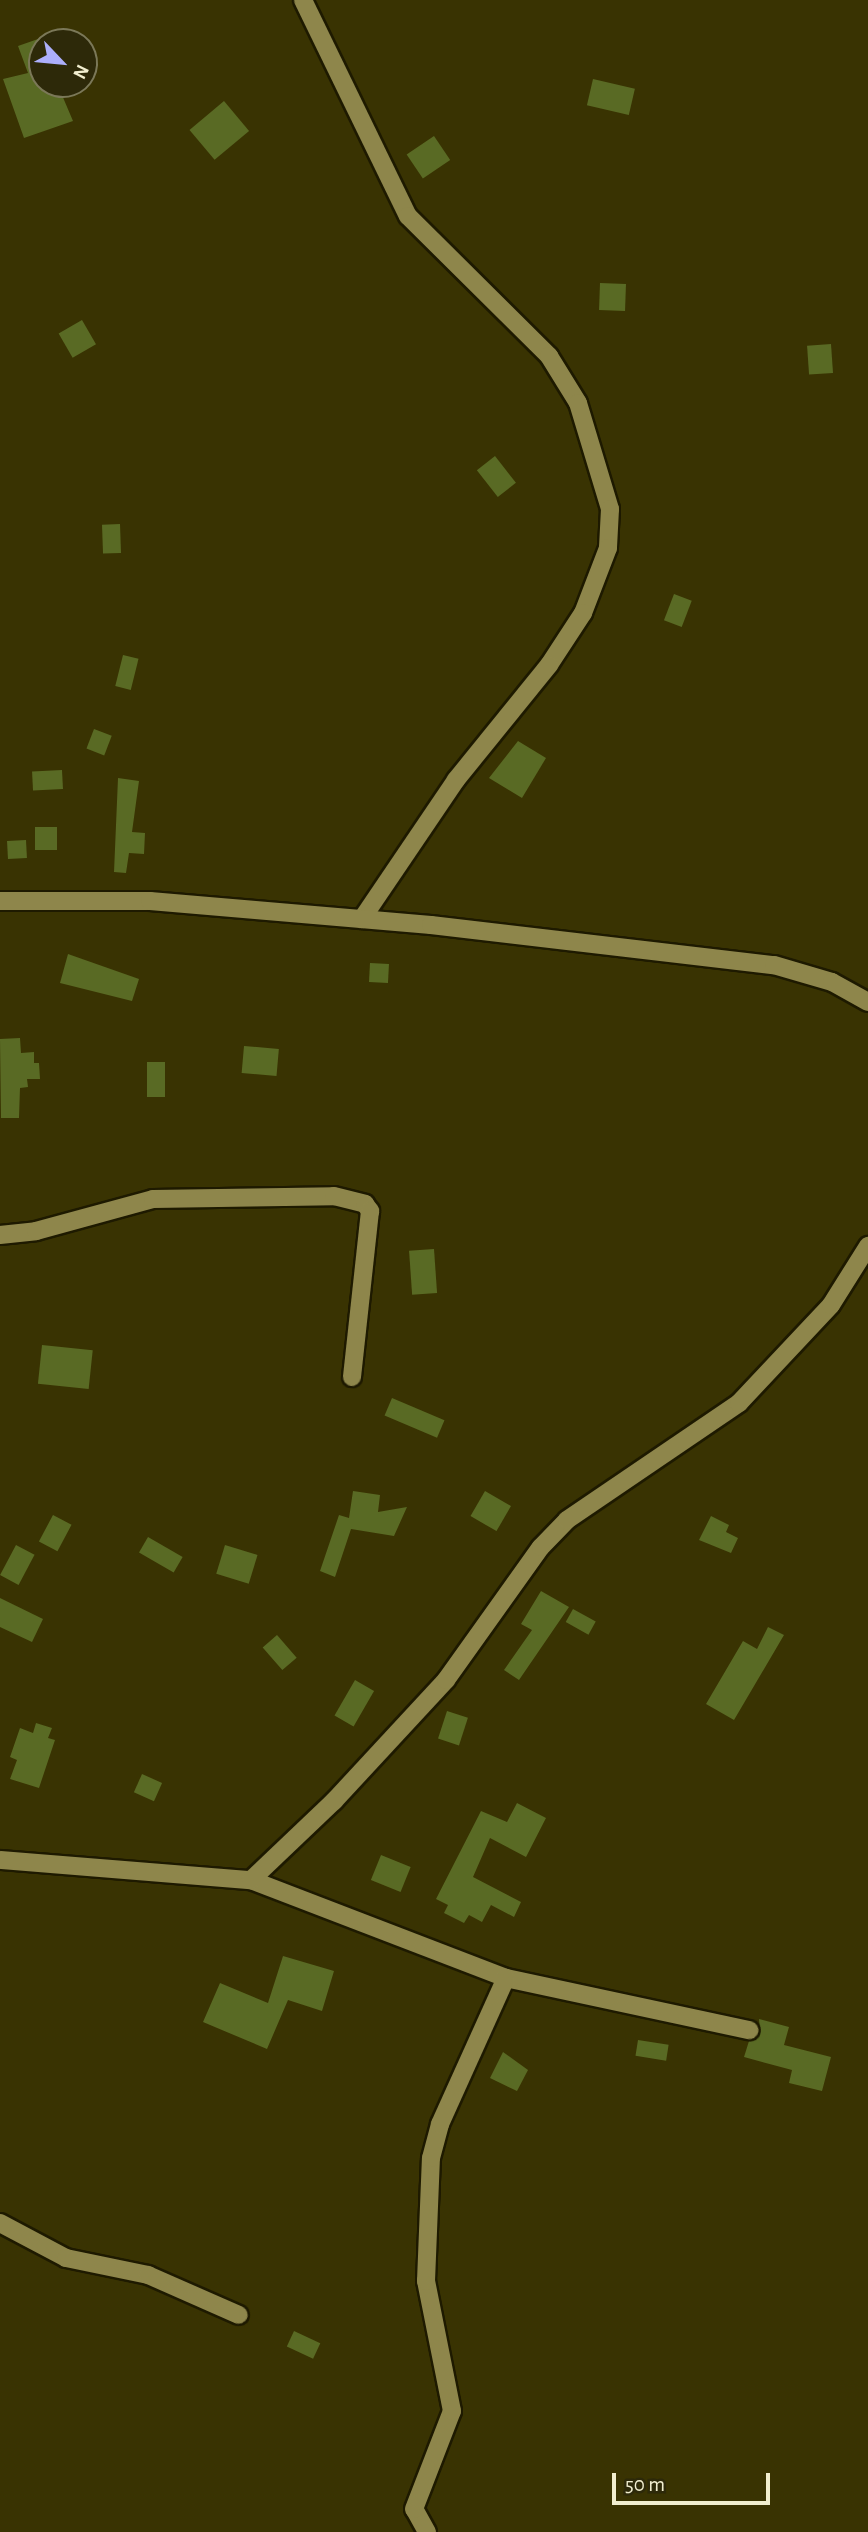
<!DOCTYPE html>
<html>
<head>
<meta charset="utf-8">
<style>
	body { margin:0 }
	#map { position:relative; width:868px; height:2532px; overflow:hidden; background:#393302; font-family:"Alegreya Sans",sans-serif }
	div>[style] { position:absolute }
	[style*='--x'] { left:calc(var(--x)*1px); top:calc(var(--y)*1px); width:calc(var(--w)*1px); rotate:calc(var(--a)*1deg) }
	.building>* { inset:0; background:#596a24; transform-origin:0 0 }
	.roads { filter:drop-shadow(2px 0 #1e1a00) drop-shadow(-2px 0 #1e1a00) drop-shadow(0 2px #1e1a00) drop-shadow(0 -2px #1e1a00) }
	.minor>* { height:18px; margin:-9px; padding:0 9px; transform-origin:9px; border-radius:9px; background:#8e864b }
	span { translate:-50% -50%; white-space:nowrap; text-align:center; line-height:1.15; -webkit-text-stroke:5px #2d2909; paint-order:stroke }
	.north { position:absolute; left:28px; top:28px; width:70px; height:70px; box-sizing:border-box; background:#2d2909; border:2px solid #7b7858; border-radius:50%; rotate:116deg; font-size:19px; font-weight:700; line-height:28px; text-align:center; color:#f1eecf }
	.north::after { content:''; display:block; margin:auto; width:24px; height:32px; background:#acaffb; clip-path:polygon(50% 0,100% 100%,50% 72%,0 100%) }
	.scale { position:absolute; left:612px; top:2473px; width:158px; height:32px; box-sizing:border-box; border:4px solid #f1eecf; border-top:0; padding-left:9px; font-size:21px; line-height:24px; white-space:nowrap; color:#f1eecf; -webkit-text-stroke:5px #2d2909; paint-order:stroke }
</style>
</head>
<body>
<div id="map">
	<div class="building">
		<div style="clip-path:polygon(38px 39px,42px 84px,48px 93px,59px 88px,73px 121px,24px 138px,3px 79px,28px 73px,18px 46px)"></div>
		<div style="left:593px;top:79px;width:43px;height:27px;rotate:13deg"></div>
		<div style="left:224px;top:101px;width:39px;height:45px;rotate:50deg"></div>
		<div style="left:434px;top:136px;width:29px;height:33px;rotate:56deg"></div>
		<div style="left:600px;top:283px;width:26px;height:27px;rotate:2deg"></div>
		<div style="left:82px;top:320px;width:28px;height:27px;rotate:60deg"></div>
		<div style="left:831px;top:344px;width:29px;height:24px;rotate:86deg"></div>
		<div style="left:495px;top:456px;width:34px;height:23px;rotate:52deg"></div>
		<div style="left:120px;top:524px;width:29px;height:18px;rotate:88deg"></div>
		<div style="left:674px;top:594px;width:19px;height:28px;rotate:21deg"></div>
		<div style="left:123px;top:655px;width:16px;height:32px;rotate:14deg"></div>
		<div style="left:94px;top:729px;width:19px;height:21px;rotate:21deg"></div>
		<div style="clip-path:polygon(518px 741px,546px 758px,522px 798px,489px 778px)"></div>
		<div style="left:62px;top:770px;width:19px;height:30px;rotate:87deg"></div>
		<div style="clip-path:polygon(118px 778px,139px 781px,132px 832px,145px 833px,144px 854px,129px 853px,126px 873px,114px 872px)"></div>
		<div style="left:35px;top:827px;width:22px;height:23px"></div>
		<div style="left:26px;top:840px;width:18px;height:19px;rotate:87deg"></div>
		<div style="clip-path:polygon(68px 954px,139px 979px,132px 1001px,60px 983px)"></div>
		<div style="left:370px;top:963px;width:19px;height:19px;rotate:3deg"></div>
		<div style="clip-path:polygon(20px 1038px,21px 1053px,34px 1052px,34px 1063px,39px 1063px,40px 1079px,27px 1079px,28px 1087px,20px 1088px,19px 1118px,1px 1118px,0 1039px)"></div>
		<div style="left:244px;top:1046px;width:35px;height:27px;rotate:5deg"></div>
		<div style="left:147px;top:1062px;width:18px;height:35px"></div>
		<div style="left:434px;top:1249px;width:44px;height:25px;rotate:86deg"></div>
		<div style="left:42px;top:1345px;width:51px;height:39px;rotate:6deg"></div>
		<div style="left:392px;top:1398px;width:57px;height:19px;rotate:23deg"></div>
		<div style="clip-path:polygon(353px 1491px,380px 1495px,378px 1512px,407px 1507px,394px 1536px,351px 1529px,335px 1577px,320px 1571px,339px 1515px,349px 1518px)"></div>
		<div style="left:485px;top:1491px;width:30px;height:29px;rotate:30deg"></div>
		<div style="left:53px;top:1515px;width:21px;height:30px;rotate:28deg"></div>
		<div style="clip-path:polygon(711px 1516px,729px 1525px,726px 1532px,738px 1538px,731px 1553px,699px 1540px)"></div>
		<div style="left:148px;top:1537px;width:40px;height:18px;rotate:30deg"></div>
		<div style="left:16px;top:1545px;width:21px;height:34px;rotate:28deg"></div>
		<div style="left:225px;top:1545px;width:34px;height:30px;rotate:17deg"></div>
		<div style="clip-path:polygon(541px 1591px,569px 1607px,519px 1680px,504px 1670px,532px 1630px,521px 1624px)"></div>
		<div style="clip-path:polygon(0 1598px,43px 1619px,32px 1642px,0 1627px)"></div>
		<div style="left:573px;top:1609px;width:26px;height:15px;rotate:29deg"></div>
		<div style="clip-path:polygon(768px 1627px,784px 1635px,734px 1720px,706px 1704px,743px 1641px,757px 1649px)"></div>
		<div style="left:277px;top:1635px;width:30px;height:19px;rotate:49deg"></div>
		<div style="left:355px;top:1680px;width:22px;height:41px;rotate:30deg"></div>
		<div style="left:447px;top:1711px;width:22px;height:29px;rotate:18deg"></div>
		<div style="clip-path:polygon(36px 1723px,52px 1728px,48px 1738px,55px 1740px,39px 1788px,10px 1779px,17px 1760px,10px 1757px,20px 1728px,33px 1733px)"></div>
		<div style="left:142px;top:1774px;width:22px;height:20px;rotate:24deg"></div>
		<div style="clip-path:polygon(517px 1803px,546px 1818px,526px 1857px,490px 1838px,473px 1877px,521px 1902px,514px 1917px,491px 1905px,482px 1922px,469px 1915px,464px 1923px,444px 1913px,448px 1905px,436px 1899px,481px 1811px,507px 1822px)"></div>
		<div style="left:381px;top:1855px;width:32px;height:27px;rotate:22deg"></div>
		<div style="clip-path:polygon(283px 1956px,334px 1971px,322px 2011px,288px 2000px,267px 2049px,203px 2022px,220px 1983px,268px 2003px)"></div>
		<div style="clip-path:polygon(759px 2019px,789px 2027px,784px 2045px,831px 2057px,822px 2091px,789px 2083px,792px 2070px,744px 2057px,749px 2041px,760px 2033px)"></div>
		<div style="left:638px;top:2040px;width:31px;height:16px;rotate:9deg"></div>
		<div style="clip-path:polygon(503px 2052px,528px 2070px,517px 2091px,490px 2078px)"></div>
		<div style="left:294px;top:2331px;width:29px;height:17px;rotate:25deg"></div>
	</div>
	<div class="roads">
		<div class="minor">
			<div style="--x:303;--y:0;--w:240;--a:64.1"></div>
			<div style="--x:408;--y:216;--w:199;--a:44.8"></div>
			<div style="--x:549;--y:356;--w:55;--a:58.3"></div>
			<div style="--x:578;--y:403;--w:111;--a:73.2"></div>
			<div style="--x:610;--y:509;--w:39;--a:93"></div>
			<div style="--x:608;--y:548;--w:70;--a:111"></div>
			<div style="--x:583;--y:613;--w:62;--a:123.2"></div>
			<div style="--x:549;--y:665;--w:148;--a:129"></div>
			<div style="--x:456;--y:780;--w:168;--a:124.1"></div>
			<div style="--x:0;--y:901;--w:150;--a:0"></div>
			<div style="--x:150;--y:901;--w:282;--a:4.9"></div>
			<div style="--x:431;--y:925;--w:345;--a:6.7"></div>
			<div style="--x:774;--y:965;--w:60;--a:16.3"></div>
			<div style="--x:832;--y:982;--w:41;--a:29.1"></div>
			<div style="--x:0;--y:1235;--w:36;--a:-6"></div>
			<div style="--x:36;--y:1231;--w:121;--a:-15.3"></div>
			<div style="--x:153;--y:1199;--w:181;--a:-0.9"></div>
			<div style="--x:334;--y:1196;--w:32;--a:14"></div>
			<div style="--x:365;--y:1204;--w:9;--a:54"></div>
			<div style="--x:370;--y:1211;--w:167;--a:96.2"></div>
			<div style="--x:0;--y:1860;--w:252;--a:4.6"></div>
			<div style="--x:251;--y:1880;--w:273;--a:21"></div>
			<div style="--x:506;--y:1978;--w:249;--a:12.1"></div>
			<div style="--x:251;--y:1880;--w:115;--a:-43.6"></div>
			<div style="--x:334;--y:1801;--w:165;--a:-47.2"></div>
			<div style="--x:446;--y:1680;--w:163;--a:-54.5"></div>
			<div style="--x:541;--y:1547;--w:37;--a:-46"></div>
			<div style="--x:567;--y:1520;--w:208;--a:-34.2"></div>
			<div style="--x:739;--y:1403;--w:134;--a:-46.8"></div>
			<div style="--x:831;--y:1305;--w:70;--a:-57.9"></div>
			<div style="--x:0;--y:2223;--w:75;--a:27.9"></div>
			<div style="--x:66;--y:2258;--w:84;--a:11.7"></div>
			<div style="--x:148;--y:2275;--w:99;--a:23.7"></div>
			<div style="--x:427;--y:2532;--w:26;--a:-119"></div>
			<div style="--x:414;--y:2509;--w:105;--a:-68.8"></div>
			<div style="--x:452;--y:2411;--w:133;--a:-101.3"></div>
			<div style="--x:426;--y:2281;--w:123;--a:-87.7"></div>
			<div style="--x:431;--y:2158;--w:35;--a:-75"></div>
			<div style="--x:440;--y:2124;--w:160;--a:-65.7"></div>
		</div>
	</div>
	<div class="north">N</div>
	<div class="scale">50 m</div>
</div>
</body>
</html>
